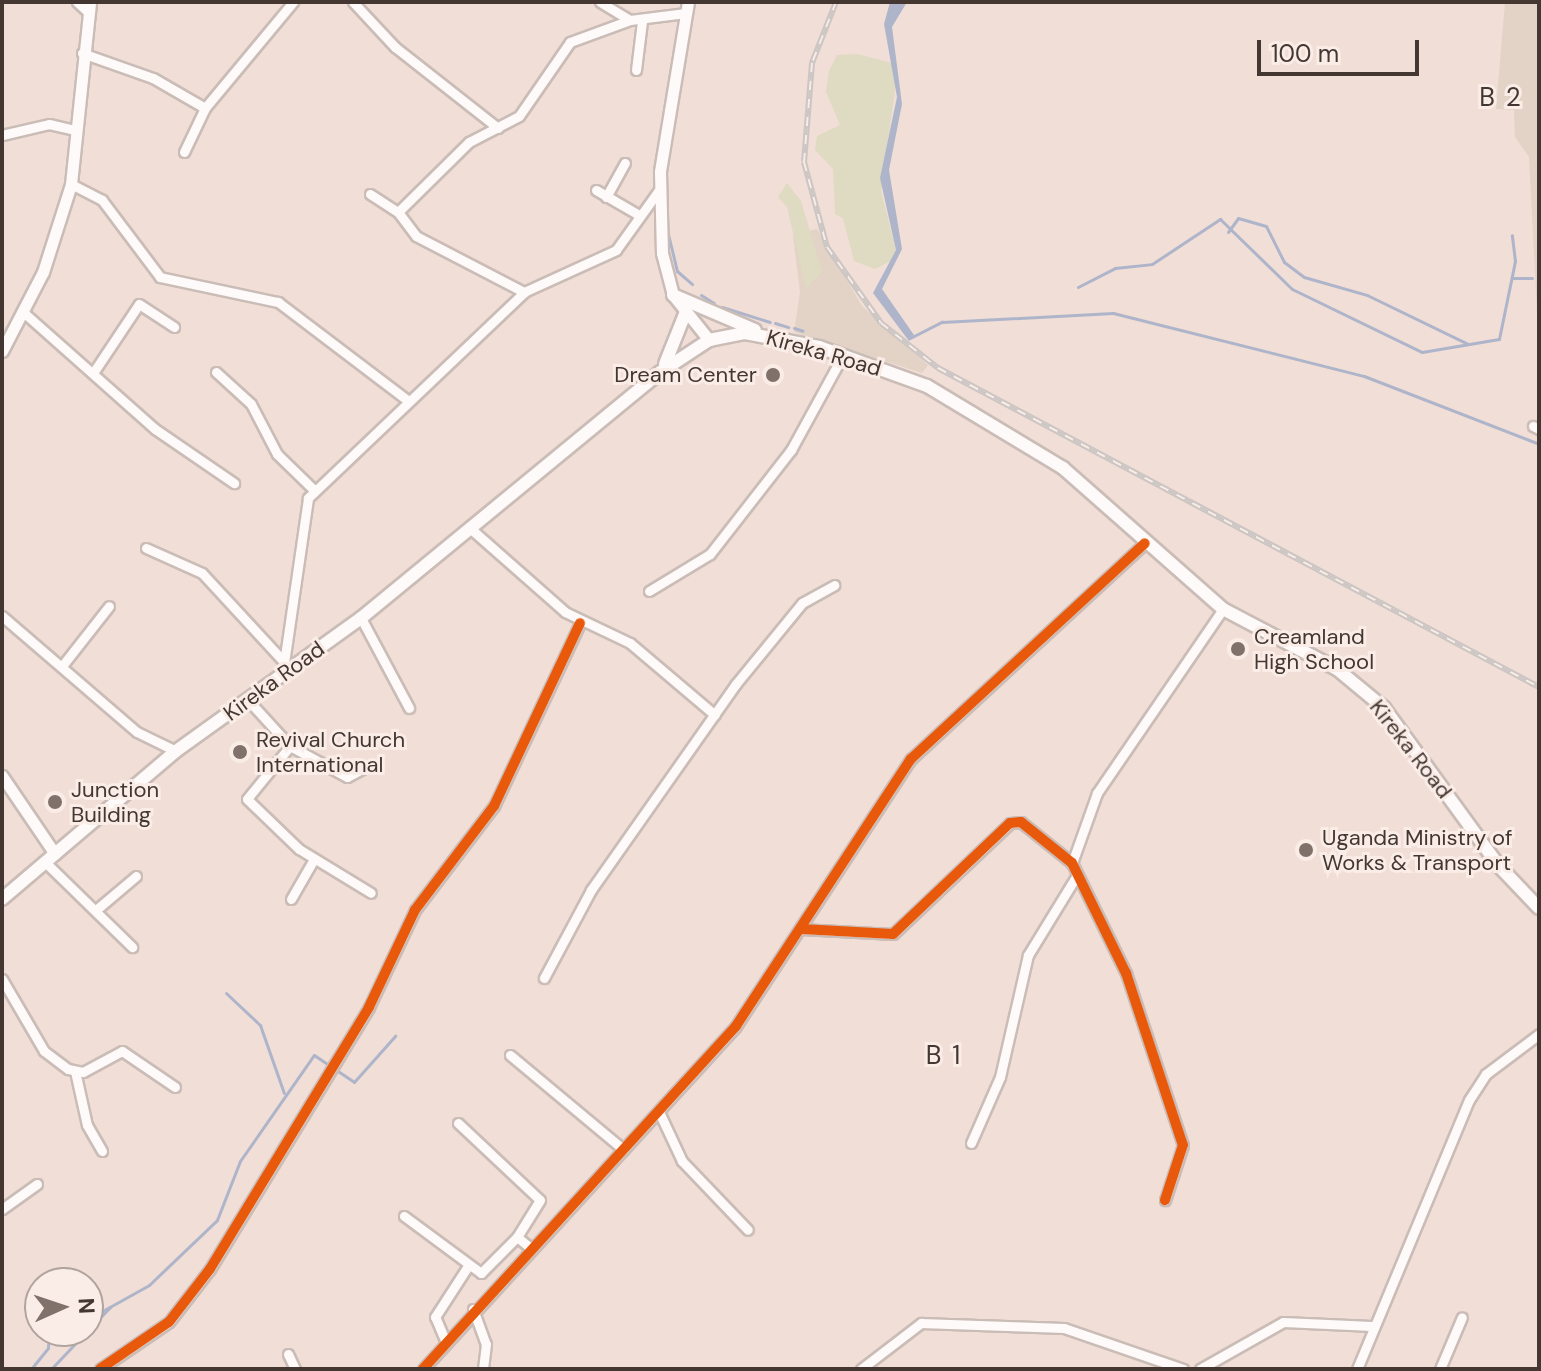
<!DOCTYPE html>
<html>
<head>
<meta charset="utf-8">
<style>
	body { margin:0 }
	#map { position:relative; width:1541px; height:1371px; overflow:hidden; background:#f1ded6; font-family:"DM Sans",sans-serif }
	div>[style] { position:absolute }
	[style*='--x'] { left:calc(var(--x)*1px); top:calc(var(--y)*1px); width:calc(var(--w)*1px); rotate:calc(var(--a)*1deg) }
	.industrial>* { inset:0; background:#e2d3c6 }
	.green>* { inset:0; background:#dfdac2 }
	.water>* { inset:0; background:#aeb5ca }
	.stream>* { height:3px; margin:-1.5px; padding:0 1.5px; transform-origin:1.5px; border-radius:1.5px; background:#aeb5ca }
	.roads { filter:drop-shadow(2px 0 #cabcb6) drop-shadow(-2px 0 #cabcb6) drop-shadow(0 2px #cabcb6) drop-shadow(0 -2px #cabcb6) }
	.minor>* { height:9px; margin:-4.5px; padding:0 4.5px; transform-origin:4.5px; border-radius:4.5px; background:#fdfaf9 }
	.tertiary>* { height:11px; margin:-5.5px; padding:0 5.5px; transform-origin:5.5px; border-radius:5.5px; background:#fdfaf9 }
	.secondary>* { height:12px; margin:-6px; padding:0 6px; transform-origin:6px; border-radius:6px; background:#fdfaf9 }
	.rail>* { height:6px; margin-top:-3px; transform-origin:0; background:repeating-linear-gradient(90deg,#faece6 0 9px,#cbc6c4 0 18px); box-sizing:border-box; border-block:2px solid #cbc6c4 }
	.cycleway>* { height:10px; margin:-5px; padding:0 5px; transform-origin:5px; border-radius:5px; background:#e8590c }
	.dots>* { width:22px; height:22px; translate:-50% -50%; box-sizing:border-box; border:4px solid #faece6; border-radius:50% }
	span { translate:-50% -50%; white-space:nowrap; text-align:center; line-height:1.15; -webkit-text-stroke:6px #faece6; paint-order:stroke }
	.street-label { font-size:22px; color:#443731 }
	.poi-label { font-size:22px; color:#443731 }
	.right { translate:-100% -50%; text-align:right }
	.left { translate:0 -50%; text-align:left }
	.quarter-label { font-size:26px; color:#443731; letter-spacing:2px }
	.frame { position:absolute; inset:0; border:4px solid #443731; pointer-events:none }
	.north { position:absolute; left:24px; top:1267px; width:80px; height:80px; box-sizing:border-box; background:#faece6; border:2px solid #b1a49e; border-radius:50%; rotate:87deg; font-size:22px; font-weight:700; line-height:32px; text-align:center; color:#443731 }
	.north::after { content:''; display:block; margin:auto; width:28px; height:36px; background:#81716b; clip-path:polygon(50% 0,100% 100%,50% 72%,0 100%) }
	.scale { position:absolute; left:1257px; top:40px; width:162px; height:36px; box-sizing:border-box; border:4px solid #443731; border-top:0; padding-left:10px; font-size:24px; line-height:28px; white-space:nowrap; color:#443731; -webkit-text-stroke:6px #faece6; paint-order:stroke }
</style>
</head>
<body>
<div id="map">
	<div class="industrial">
		<div style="clip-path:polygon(1505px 2px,1539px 2px,1539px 351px,1529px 157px,1515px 137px,1514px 110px,1496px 109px)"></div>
		<div style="clip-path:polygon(817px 229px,862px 306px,928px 365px,922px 373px,794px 332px,800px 292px,793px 235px)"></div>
	</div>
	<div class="green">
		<div style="clip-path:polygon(857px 54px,892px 63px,896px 83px,881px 191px,896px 250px,893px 260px,875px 269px,854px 261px,843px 218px,835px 214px,833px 169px,815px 150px,817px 136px,840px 125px,826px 92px,829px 71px,837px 55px)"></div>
		<div style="clip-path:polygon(787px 183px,801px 201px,822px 272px,806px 289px,787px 207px,778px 197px)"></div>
	</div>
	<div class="water">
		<div style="clip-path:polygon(890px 2px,907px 2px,892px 27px,902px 104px,889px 170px,902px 249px,882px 289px,914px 335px,909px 341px,873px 293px,896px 250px,880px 178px,897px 97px,884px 24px)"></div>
	</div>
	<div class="stream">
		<div style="--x:687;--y:39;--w:37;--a:-79"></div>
		<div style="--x:667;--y:230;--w:42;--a:76.3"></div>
		<div style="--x:677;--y:271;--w:20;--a:41"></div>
		<div style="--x:1228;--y:232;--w:17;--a:-54"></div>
		<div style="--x:1238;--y:218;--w:29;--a:16"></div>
		<div style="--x:1266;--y:226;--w:40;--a:63.4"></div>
		<div style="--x:1284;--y:262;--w:25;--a:37"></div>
		<div style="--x:1304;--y:277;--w:66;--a:15.9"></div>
		<div style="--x:1367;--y:295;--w:112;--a:25.9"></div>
		<div style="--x:1512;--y:278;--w:20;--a:0"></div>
		<div style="--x:1078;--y:287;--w:42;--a:-27.2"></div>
		<div style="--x:1115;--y:268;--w:37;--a:-6"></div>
		<div style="--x:1152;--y:264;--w:82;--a:-33.5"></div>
		<div style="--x:1220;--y:219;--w:100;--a:44.2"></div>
		<div style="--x:1292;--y:289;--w:144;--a:25.9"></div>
		<div style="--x:1422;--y:352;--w:78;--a:-9.6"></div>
		<div style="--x:1499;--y:339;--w:80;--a:-78.4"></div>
		<div style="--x:1515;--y:261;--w:26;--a:-97"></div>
		<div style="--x:701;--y:295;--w:15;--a:32"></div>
		<div style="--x:722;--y:307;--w:50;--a:17.4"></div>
		<div style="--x:775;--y:323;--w:14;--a:17"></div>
		<div style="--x:794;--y:328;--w:9;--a:18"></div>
		<div style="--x:910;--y:338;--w:36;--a:-27"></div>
		<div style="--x:942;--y:322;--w:171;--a:-3"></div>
		<div style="--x:1113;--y:313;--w:259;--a:14.1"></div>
		<div style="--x:1364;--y:376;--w:188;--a:21.2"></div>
		<div style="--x:226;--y:993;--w:47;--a:43.3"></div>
		<div style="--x:260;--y:1025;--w:72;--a:70.6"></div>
		<div style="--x:88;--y:1319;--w:70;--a:-29.1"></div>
		<div style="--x:149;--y:1285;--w:94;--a:-43.7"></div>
		<div style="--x:217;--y:1220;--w:63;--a:-68.7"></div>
		<div style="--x:240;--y:1161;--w:129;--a:-55.1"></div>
		<div style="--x:314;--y:1055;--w:48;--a:34"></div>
		<div style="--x:354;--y:1082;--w:62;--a:-48.3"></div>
		<div style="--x:88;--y:1330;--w:32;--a:-46"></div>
		<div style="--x:31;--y:1369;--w:27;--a:-51"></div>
		<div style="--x:48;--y:1348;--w:17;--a:-87"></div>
		<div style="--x:51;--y:1369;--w:52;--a:-46.5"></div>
	</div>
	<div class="roads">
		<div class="minor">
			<div style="--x:77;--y:2;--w:15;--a:42"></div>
			<div style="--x:353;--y:2;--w:62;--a:47"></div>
			<div style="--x:395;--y:47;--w:131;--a:38.2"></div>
			<div style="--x:600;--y:2;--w:35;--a:31"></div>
			<div style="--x:630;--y:20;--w:56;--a:-7.1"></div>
			<div style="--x:82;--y:53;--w:75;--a:19.4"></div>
			<div style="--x:153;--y:78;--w:60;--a:30"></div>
			<div style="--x:636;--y:70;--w:49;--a:-83"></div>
			<div style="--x:2;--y:135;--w:48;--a:-13.2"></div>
			<div style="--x:49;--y:124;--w:27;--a:13"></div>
			<div style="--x:184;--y:152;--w:49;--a:-64.5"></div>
			<div style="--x:205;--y:108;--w:138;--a:-50.3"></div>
			<div style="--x:71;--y:184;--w:35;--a:27"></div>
			<div style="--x:102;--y:200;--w:96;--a:53"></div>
			<div style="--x:160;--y:277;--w:121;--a:12"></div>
			<div style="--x:278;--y:302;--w:162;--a:37.2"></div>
			<div style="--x:596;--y:190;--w:50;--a:30.2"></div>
			<div style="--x:370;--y:194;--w:33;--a:33"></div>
			<div style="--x:398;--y:212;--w:30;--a:53"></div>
			<div style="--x:416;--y:236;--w:122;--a:27.4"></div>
			<div style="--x:524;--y:292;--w:101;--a:-24.5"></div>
			<div style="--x:616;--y:250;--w:74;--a:-54.4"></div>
			<div style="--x:606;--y:197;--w:39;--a:-61"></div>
			<div style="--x:398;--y:212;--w:100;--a:-44.6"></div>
			<div style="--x:469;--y:142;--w:56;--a:-27.5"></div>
			<div style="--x:519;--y:116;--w:90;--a:-55.4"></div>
			<div style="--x:570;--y:42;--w:64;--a:-20.1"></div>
			<div style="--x:22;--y:311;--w:178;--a:41.6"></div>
			<div style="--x:155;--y:429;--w:96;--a:34.4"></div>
			<div style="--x:95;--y:370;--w:79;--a:-56.3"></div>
			<div style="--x:139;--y:304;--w:42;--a:33.3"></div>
			<div style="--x:216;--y:372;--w:47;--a:42.4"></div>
			<div style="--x:251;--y:404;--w:56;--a:62.5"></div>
			<div style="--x:277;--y:454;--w:53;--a:44.2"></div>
			<div style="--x:1533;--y:426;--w:7;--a:27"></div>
			<div style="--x:471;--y:529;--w:125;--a:41.4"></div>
			<div style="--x:565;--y:612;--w:72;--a:25.5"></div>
			<div style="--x:630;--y:643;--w:111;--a:40.3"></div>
			<div style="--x:146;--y:548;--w:61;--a:24.1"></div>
			<div style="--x:202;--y:573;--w:121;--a:47.3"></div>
			<div style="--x:649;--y:591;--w:71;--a:-31.2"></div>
			<div style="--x:710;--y:554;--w:132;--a:-52.1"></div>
			<div style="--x:791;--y:450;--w:108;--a:-61.3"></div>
			<div style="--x:2;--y:616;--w:178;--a:40.7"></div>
			<div style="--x:137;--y:732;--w:43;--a:26"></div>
			<div style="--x:361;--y:618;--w:102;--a:61.9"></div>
			<div style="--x:284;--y:663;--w:167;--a:-81.7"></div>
			<div style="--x:308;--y:498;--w:298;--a:-43.6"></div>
			<div style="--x:62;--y:666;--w:76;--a:-51.9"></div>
			<div style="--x:248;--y:700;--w:62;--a:47.6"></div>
			<div style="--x:290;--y:746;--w:68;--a:129.1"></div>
			<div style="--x:247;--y:799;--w:72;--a:43.9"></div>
			<div style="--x:299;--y:849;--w:84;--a:31.4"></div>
			<div style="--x:290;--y:746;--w:65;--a:28.5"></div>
			<div style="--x:347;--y:777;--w:17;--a:-28"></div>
			<div style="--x:45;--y:862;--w:122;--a:44.3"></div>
			<div style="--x:1072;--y:863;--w:74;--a:-70.3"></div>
			<div style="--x:1097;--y:793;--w:223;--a:-55.6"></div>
			<div style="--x:291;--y:899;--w:46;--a:-60.1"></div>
			<div style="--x:97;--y:909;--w:51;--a:-40.2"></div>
			<div style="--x:801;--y:929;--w:92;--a:3.1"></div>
			<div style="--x:893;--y:934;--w:161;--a:-43.5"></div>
			<div style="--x:1010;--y:823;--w:11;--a:-5"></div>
			<div style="--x:1021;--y:822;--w:65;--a:38.8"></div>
			<div style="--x:1072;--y:863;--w:123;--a:63.9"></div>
			<div style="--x:1126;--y:973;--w:181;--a:71.7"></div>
			<div style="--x:1183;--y:1145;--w:58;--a:108.1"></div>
			<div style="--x:544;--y:978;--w:100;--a:-61.9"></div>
			<div style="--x:591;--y:890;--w:251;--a:-54.9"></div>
			<div style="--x:735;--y:685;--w:106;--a:-50.7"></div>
			<div style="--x:802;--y:603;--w:37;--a:-29"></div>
			<div style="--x:2;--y:979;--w:83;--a:59.7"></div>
			<div style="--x:44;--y:1051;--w:30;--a:37"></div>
			<div style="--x:68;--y:1069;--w:15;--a:11"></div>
			<div style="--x:83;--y:1072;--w:44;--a:-28.3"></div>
			<div style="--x:122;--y:1051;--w:64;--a:34.2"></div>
			<div style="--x:510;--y:1055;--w:148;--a:39.8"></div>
			<div style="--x:75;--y:1071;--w:55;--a:77.5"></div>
			<div style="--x:87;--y:1125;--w:30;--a:60"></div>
			<div style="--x:660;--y:1114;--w:52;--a:64.9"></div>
			<div style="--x:682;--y:1161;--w:95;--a:46.3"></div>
			<div style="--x:458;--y:1123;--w:112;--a:43.2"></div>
			<div style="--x:540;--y:1200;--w:44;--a:121.9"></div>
			<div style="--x:517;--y:1237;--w:14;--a:39"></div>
			<div style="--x:971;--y:1143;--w:72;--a:-66.3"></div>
			<div style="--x:1000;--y:1077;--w:125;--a:-77.1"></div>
			<div style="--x:1028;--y:955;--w:94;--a:-58.5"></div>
			<div style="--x:2;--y:1209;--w:43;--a:-35.5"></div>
			<div style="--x:404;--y:1216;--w:96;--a:36.5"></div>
			<div style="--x:481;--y:1273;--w:51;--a:-45"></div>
			<div style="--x:473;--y:1309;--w:37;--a:70"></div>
			<div style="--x:486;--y:1344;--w:25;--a:97"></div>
			<div style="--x:445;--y:1340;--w:25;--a:-113"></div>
			<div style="--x:435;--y:1317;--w:61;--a:-57.1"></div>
			<div style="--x:288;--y:1354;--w:17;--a:65"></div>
			<div style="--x:100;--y:1369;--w:83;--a:-34.3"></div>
			<div style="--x:169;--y:1322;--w:67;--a:-52.3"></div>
			<div style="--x:210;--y:1269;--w:306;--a:-58.7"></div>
			<div style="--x:369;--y:1007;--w:107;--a:-64.6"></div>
			<div style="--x:415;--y:910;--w:131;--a:-52.8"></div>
			<div style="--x:494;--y:806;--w:202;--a:-64.8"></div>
			<div style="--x:423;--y:1369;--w:464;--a:-47.6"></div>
			<div style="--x:736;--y:1026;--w:319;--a:-56.8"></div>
			<div style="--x:911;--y:759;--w:318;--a:-42.7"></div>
			<div style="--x:861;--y:1369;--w:76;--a:-37.5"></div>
			<div style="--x:921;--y:1323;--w:143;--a:2"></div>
			<div style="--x:1064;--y:1328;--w:126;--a:19"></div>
			<div style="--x:1200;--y:1369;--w:95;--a:-29.5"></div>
			<div style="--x:1283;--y:1322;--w:89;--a:2.6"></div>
			<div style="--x:1357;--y:1369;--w:291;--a:-67.4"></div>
			<div style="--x:1469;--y:1100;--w:31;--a:-57"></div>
			<div style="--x:1486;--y:1074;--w:66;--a:-37"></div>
			<div style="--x:1440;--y:1369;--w:56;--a:-67.1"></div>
		</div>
		<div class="tertiary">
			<div style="--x:688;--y:2;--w:172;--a:99.4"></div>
			<div style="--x:660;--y:172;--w:81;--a:88.6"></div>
			<div style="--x:662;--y:253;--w:43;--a:75.3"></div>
			<div style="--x:673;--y:295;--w:58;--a:51.3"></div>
			<div style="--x:2;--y:351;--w:89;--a:-62.6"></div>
			<div style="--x:43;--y:272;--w:92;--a:-72.3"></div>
			<div style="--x:71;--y:184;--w:183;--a:-84"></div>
			<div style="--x:2;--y:776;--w:94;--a:55.8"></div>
		</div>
		<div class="secondary">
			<div style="--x:673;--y:295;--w:89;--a:23.1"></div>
			<div style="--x:665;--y:364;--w:54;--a:-68.2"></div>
			<div style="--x:2;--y:899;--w:228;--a:-40.4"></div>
			<div style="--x:176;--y:751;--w:228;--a:-35.7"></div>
			<div style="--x:361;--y:618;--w:386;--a:-39.4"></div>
			<div style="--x:659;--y:373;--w:60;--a:-33.4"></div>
			<div style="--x:709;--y:340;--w:37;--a:-11"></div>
			<div style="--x:745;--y:333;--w:75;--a:10.7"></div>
			<div style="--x:819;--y:347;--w:115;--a:19.9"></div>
			<div style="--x:927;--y:386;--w:159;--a:31.1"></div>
			<div style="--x:1063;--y:468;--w:213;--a:41.4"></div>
			<div style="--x:1223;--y:609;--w:129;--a:27.8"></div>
			<div style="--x:1337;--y:669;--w:61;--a:39.7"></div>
			<div style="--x:1384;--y:708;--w:194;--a:54"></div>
			<div style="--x:1498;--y:865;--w:59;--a:46.4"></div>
		</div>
	</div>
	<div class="rail">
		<div style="--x:836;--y:2;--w:66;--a:111.5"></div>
		<div style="--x:812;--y:63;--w:99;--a:94.6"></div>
		<div style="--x:804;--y:162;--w:88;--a:74.9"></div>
		<div style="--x:827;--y:247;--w:93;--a:54.6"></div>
		<div style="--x:881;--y:323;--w:73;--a:38.3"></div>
		<div style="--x:938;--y:368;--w:680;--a:27.96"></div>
	</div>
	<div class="cycleway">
		<div style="--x:801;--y:929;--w:92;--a:3.1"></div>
		<div style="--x:893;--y:934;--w:161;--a:-43.5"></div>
		<div style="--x:1010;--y:823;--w:11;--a:-5"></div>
		<div style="--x:1021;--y:822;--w:65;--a:38.8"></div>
		<div style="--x:1072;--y:863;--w:123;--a:63.9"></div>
		<div style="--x:1126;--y:973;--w:181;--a:71.7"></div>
		<div style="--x:1183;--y:1145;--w:58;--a:108.1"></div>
		<div style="--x:100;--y:1369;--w:83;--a:-34.3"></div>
		<div style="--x:169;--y:1322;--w:67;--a:-52.3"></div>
		<div style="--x:210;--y:1269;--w:306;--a:-58.7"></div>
		<div style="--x:369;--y:1007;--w:107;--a:-64.6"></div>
		<div style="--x:415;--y:910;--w:131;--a:-52.8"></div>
		<div style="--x:494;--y:806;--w:202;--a:-64.8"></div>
		<div style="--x:423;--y:1369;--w:464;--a:-47.6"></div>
		<div style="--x:736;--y:1026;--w:319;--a:-56.8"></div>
		<div style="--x:911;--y:759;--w:318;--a:-42.7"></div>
	</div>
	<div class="dots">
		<div style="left:773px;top:375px;background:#81716b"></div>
		<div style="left:1238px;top:649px;background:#81716b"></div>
		<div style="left:240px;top:752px;background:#81716b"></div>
		<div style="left:55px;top:802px;background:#81716b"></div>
		<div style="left:1306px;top:850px;background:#81716b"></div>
	</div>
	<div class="street-label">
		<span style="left:824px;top:353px;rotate:16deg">Kireka Road</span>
		<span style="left:274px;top:681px;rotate:-36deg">Kireka Road</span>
		<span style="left:1411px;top:749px;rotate:52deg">Kireka Road</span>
	</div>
	<div class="poi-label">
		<span class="right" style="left:757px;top:375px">Dream Center</span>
		<span class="left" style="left:1254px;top:649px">Creamland<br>High School</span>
		<span class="left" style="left:256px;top:752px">Revival Church<br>International</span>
		<span class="left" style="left:71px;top:802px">Junction<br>Building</span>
		<span class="left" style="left:1322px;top:850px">Uganda Ministry of<br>Works &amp; Transport</span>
	</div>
	<div class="quarter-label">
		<span style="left:1501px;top:98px">B 2</span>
		<span style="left:944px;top:1056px">B 1</span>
	</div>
	<div class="frame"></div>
	<div class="north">N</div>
	<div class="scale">100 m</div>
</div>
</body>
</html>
